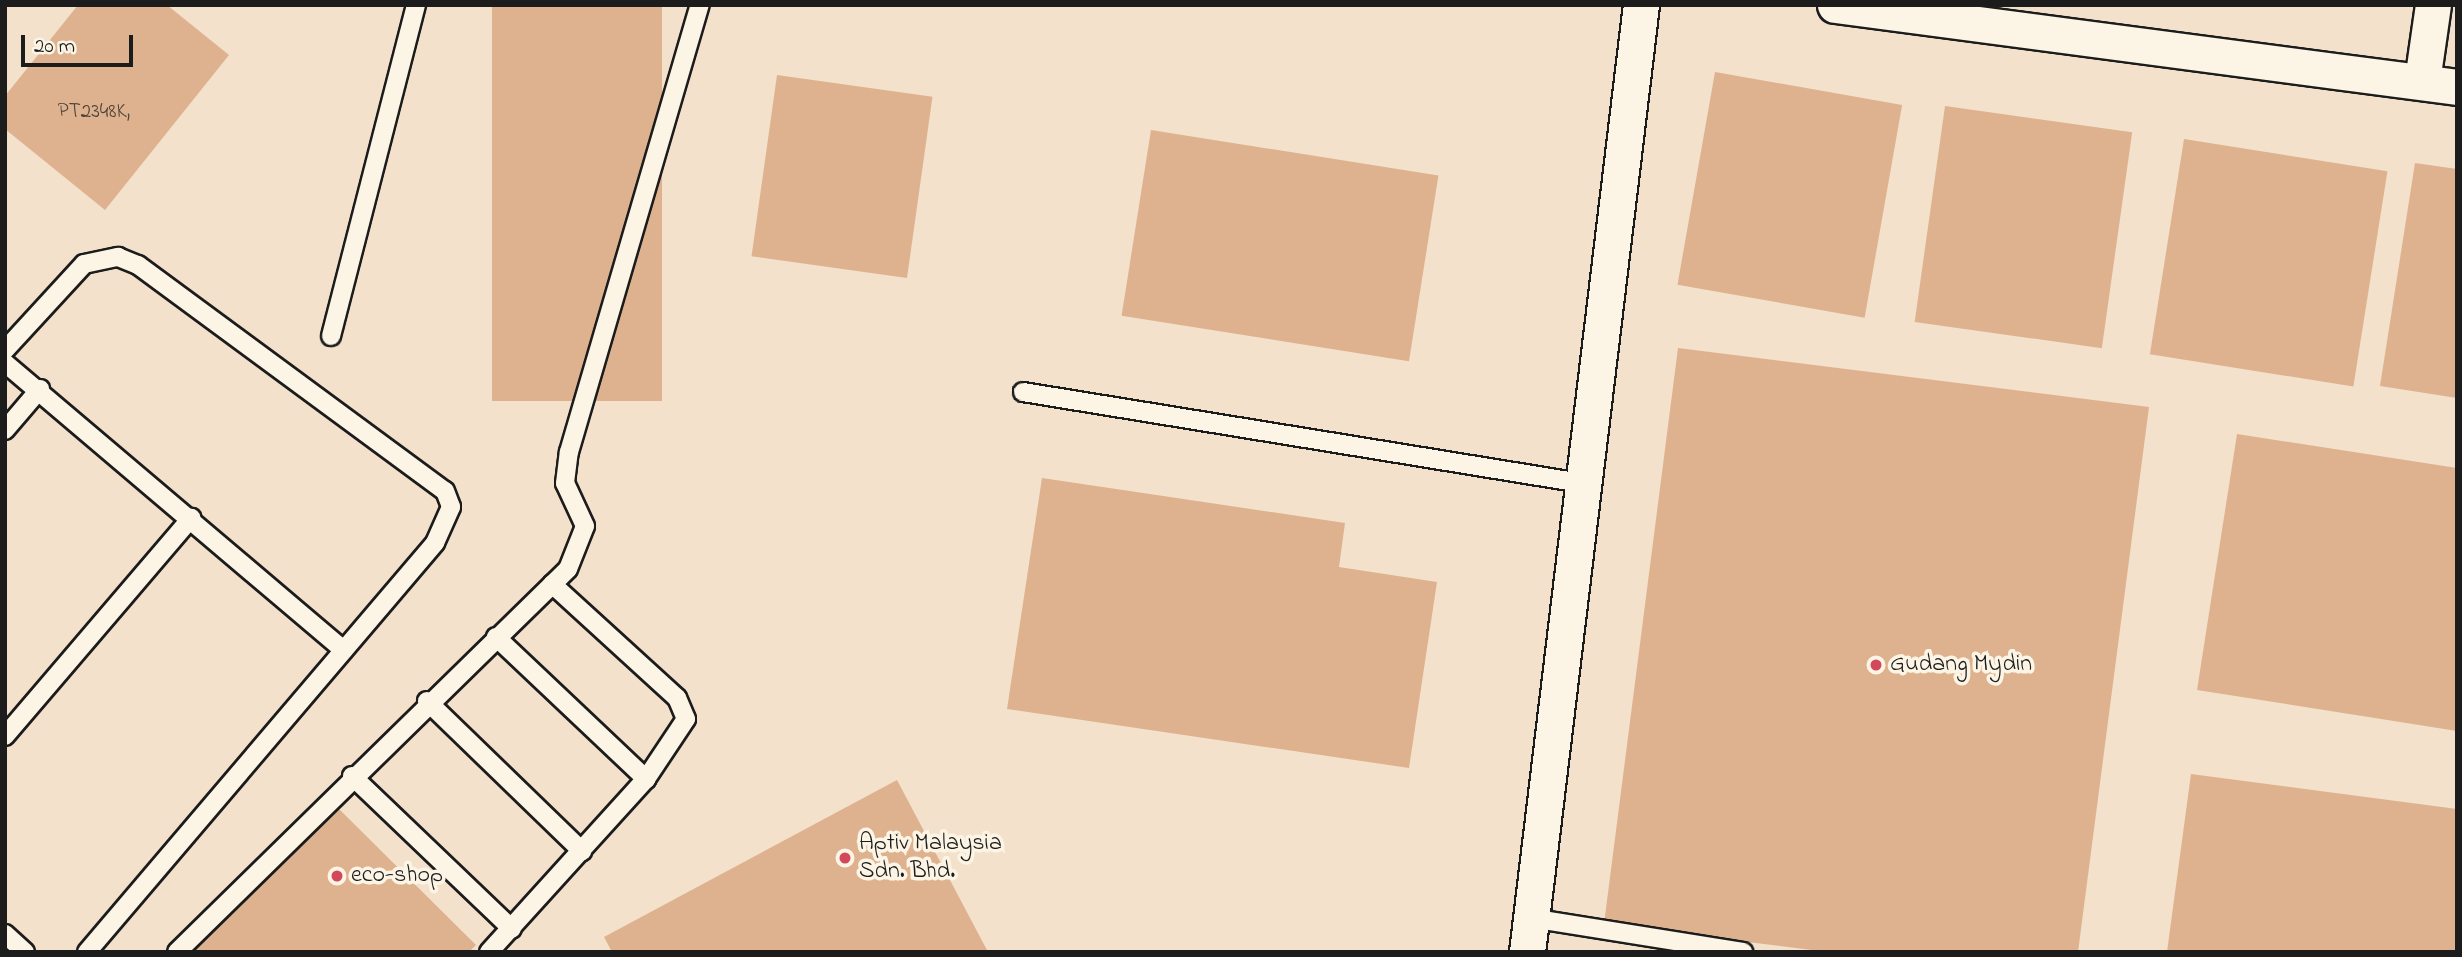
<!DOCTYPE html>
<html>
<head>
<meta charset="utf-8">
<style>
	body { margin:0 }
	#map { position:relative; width:2462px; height:957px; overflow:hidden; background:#fcf5e5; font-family:"Indie Flower",sans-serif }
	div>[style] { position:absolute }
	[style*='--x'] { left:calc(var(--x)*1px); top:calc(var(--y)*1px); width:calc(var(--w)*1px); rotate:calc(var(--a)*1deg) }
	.built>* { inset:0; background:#f3e1cb; transform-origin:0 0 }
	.building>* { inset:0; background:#deb28f; transform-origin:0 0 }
	.roads { filter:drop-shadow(2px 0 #1c1c1c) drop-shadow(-2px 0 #1c1c1c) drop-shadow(0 2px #1c1c1c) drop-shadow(0 -2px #1c1c1c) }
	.lane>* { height:18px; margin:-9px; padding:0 9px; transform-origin:9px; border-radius:9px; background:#fcf5e5 }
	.street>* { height:35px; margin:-17.5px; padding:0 17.5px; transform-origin:17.5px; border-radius:17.5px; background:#fcf5e5 }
	.dots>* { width:19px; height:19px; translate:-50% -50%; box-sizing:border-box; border:4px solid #fcf5e5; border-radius:50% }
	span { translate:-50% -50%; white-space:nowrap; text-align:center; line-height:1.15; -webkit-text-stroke:7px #fcf5e5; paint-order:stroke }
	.number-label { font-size:21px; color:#4c4239 }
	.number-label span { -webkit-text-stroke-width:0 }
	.poi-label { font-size:24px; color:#1c1c1c }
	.left { translate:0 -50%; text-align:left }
	.frame { position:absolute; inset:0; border:7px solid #1c1c1c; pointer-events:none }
	.scale { position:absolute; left:21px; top:35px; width:112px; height:32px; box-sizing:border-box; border:4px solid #1c1c1c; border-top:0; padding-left:9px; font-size:21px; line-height:24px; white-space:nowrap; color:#1c1c1c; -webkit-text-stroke:5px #fcf5e5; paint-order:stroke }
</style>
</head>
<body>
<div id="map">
	<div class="built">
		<div style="left:5px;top:5px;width:2452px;height:947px"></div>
	</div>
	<div class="building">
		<div style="clip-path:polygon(78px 5px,167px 5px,229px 55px,105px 210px,5px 129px,5px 96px)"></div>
		<div style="left:492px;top:5px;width:170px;height:396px"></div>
		<div style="left:1715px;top:72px;width:190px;height:216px;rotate:10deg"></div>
		<div style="left:777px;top:75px;width:157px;height:183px;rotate:8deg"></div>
		<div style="left:1945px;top:106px;width:189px;height:218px;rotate:8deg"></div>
		<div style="left:1151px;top:130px;width:291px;height:188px;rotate:9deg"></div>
		<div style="left:2184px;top:139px;width:206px;height:218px;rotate:9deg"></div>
		<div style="clip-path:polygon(2415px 163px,2457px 169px,2457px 398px,2380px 386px)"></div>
		<div style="clip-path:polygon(1678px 348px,2149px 407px,2078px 952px,1828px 952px,1604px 924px)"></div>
		<div style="clip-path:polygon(2237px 434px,2457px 468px,2457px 731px,2197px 690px)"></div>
		<div style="clip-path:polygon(1042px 478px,1345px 523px,1339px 567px,1437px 582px,1409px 768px,1007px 709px)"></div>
		<div style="clip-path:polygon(2191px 774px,2457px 809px,2457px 952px,2167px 952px)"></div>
		<div style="clip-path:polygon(897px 780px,988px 952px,612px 952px,604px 937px)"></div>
		<div style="clip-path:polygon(336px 806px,476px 945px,469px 952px,192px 952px)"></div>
	</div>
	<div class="roads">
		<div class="lane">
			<div style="--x:331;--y:336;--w:342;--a:-75.6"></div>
			<div style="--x:5;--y:350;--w:117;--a:-47.4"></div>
			<div style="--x:84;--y:264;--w:35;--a:-12"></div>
			<div style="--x:118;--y:257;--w:22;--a:22"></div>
			<div style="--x:138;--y:265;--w:381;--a:36.4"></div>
			<div style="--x:445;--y:491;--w:17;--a:69"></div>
			<div style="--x:451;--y:507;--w:39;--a:114"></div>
			<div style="--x:435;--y:543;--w:537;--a:130.39"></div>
			<div style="--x:5;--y:363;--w:444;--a:40.3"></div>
			<div style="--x:1023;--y:392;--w:565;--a:9.26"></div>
			<div style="--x:5;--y:430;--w:54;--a:-49.5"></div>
			<div style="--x:496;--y:637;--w:207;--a:43.4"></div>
			<div style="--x:427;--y:701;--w:216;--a:44.1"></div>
			<div style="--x:5;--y:736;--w:287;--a:-49.5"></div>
			<div style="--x:352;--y:776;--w:221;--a:43.7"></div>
			<div style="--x:1531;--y:918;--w:215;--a:9.1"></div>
			<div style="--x:5;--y:934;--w:27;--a:42"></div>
			<div style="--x:177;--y:952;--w:547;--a:-44.41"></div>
			<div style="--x:568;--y:569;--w:46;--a:-68.4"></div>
			<div style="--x:585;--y:526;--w:47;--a:-114.9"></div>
			<div style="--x:565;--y:483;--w:31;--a:-83"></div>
			<div style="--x:569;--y:452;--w:466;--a:-73.7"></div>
			<div style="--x:489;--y:952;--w:234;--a:-47.8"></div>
			<div style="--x:646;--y:779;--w:72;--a:-56.3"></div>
			<div style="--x:686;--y:719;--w:23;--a:-113"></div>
			<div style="--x:677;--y:698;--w:169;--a:-137.6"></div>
		</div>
		<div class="street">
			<div style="--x:1835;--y:5;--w:627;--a:7.51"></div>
			<div style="--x:2422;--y:81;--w:77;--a:-81.8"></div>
			<div style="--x:1527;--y:952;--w:954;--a:-83.14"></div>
		</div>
	</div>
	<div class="dots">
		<div style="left:1876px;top:665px;background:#d1495b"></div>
		<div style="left:845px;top:858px;background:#d1495b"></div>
		<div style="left:337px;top:876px;background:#d1495b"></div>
	</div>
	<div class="number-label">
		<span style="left:94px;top:112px">PT2348K,</span>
	</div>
	<div class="poi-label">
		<span class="left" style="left:1890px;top:665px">Gudang Mydin</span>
		<span class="left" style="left:859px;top:858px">Aptiv Malaysia<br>Sdn. Bhd.</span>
		<span class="left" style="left:351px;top:876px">eco-shop</span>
	</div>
	<div class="frame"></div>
	<div class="scale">20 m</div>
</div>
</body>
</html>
